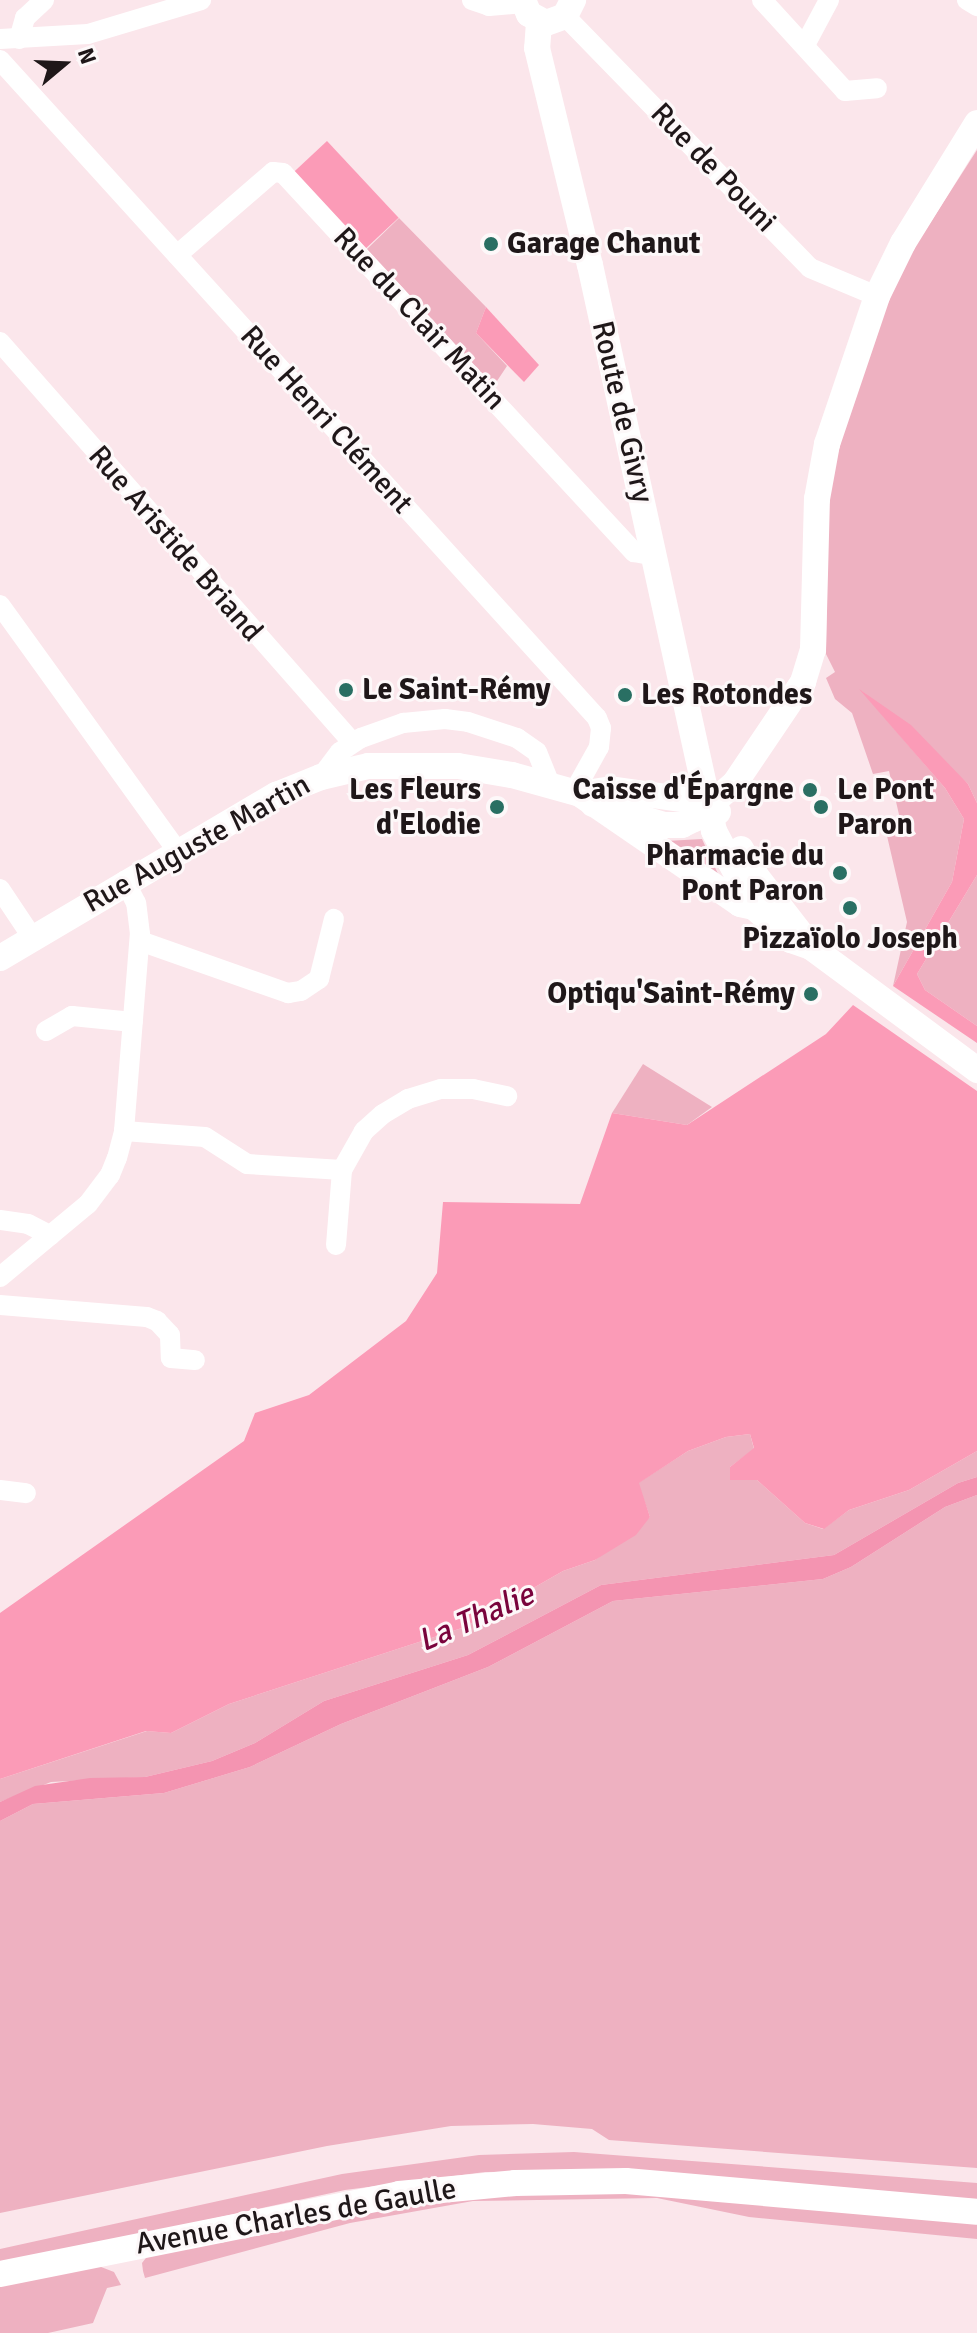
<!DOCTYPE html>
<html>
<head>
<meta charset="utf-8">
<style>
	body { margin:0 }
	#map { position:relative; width:977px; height:2333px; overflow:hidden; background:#fbe6eb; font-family:Signika,sans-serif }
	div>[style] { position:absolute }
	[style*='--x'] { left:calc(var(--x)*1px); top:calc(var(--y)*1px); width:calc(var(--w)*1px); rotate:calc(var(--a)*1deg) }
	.green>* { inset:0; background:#eeb1c1 }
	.forest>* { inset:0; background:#fb9bb7; transform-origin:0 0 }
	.water>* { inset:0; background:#f494b1 }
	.minor>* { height:20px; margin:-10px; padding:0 10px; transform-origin:10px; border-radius:10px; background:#fff }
	.major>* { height:26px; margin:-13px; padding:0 13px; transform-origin:13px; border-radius:13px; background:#fff }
	.dots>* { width:22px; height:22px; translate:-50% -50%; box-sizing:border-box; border:4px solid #fdf8f9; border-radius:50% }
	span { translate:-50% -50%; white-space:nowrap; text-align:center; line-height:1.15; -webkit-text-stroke:6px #fdf8f9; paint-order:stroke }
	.street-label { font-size:30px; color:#1f1719 }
	.poi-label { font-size:30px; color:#1f1719; font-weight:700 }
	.left { translate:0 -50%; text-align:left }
	.right { translate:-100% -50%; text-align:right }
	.water-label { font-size:32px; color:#79033c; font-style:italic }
	.north { position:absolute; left:24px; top:24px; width:80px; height:80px; -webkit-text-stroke:6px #fdf8f9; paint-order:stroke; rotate:71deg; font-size:22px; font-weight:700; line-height:32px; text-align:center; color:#1f1719 }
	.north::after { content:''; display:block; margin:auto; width:28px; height:36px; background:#1f1719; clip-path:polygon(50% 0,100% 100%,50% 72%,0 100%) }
</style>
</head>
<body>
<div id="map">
	<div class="green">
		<div style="clip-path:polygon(977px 150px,977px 803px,968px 784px,862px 691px,945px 788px,964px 819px,952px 882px,893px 986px,907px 922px,884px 823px,900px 819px,889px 771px,873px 774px,852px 713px,835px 699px,826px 678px,835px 672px,826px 654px,828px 512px,831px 479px,843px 434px,879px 323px,907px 259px)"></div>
		<div style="clip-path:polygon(399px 218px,486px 307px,476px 333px,507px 366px,493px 387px,366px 250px)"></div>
		<div style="clip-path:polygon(702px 839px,724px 887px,666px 841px)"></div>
		<div style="clip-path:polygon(977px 875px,977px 1026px,925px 990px,917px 974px)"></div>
		<div style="clip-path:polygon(643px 1064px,712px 1107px,687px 1125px,612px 1113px)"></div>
		<div style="clip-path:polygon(750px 1434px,754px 1449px,730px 1467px,757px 1480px,805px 1523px,823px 1529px,849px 1510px,909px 1490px,977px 1451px,977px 1477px,958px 1483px,834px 1555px,601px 1585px,468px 1655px,324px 1701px,255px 1743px,212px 1761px,145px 1777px,51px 1782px,0 1802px,0 1779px,147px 1731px,171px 1733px,229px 1704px,465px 1627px,563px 1571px,595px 1560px,650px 1517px,638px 1483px,688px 1451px,726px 1437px)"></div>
		<div style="clip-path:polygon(977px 1495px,977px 2168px,609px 2140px,592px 2129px,533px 2124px,451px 2126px,327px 2146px,0 2213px,0 1821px,33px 1804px,164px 1793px,250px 1767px,341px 1724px,488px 1667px,613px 1601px,823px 1579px,851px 1567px,945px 1507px)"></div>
		<div style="clip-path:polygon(574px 2152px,977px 2183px,977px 2203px,915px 2194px,648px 2171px,485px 2172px,345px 2190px,0 2265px,0 2249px,342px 2174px,479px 2155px)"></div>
		<div style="clip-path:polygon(582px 2189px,977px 2222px,977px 2239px,749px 2217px,657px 2198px,473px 2201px,350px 2223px,145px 2278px,143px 2271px,142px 2263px,149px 2254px,388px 2204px)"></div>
		<div style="clip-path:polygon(96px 2265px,114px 2272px,121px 2285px,107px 2288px,93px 2323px,48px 2333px,0 2333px,0 2283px)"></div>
	</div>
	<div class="forest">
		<div style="left:327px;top:141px;width:105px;height:45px;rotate:47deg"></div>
		<div style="clip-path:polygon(486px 307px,539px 365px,524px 382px,476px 333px)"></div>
		<div style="clip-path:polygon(859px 689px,911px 725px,968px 784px,977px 803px,977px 875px,917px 974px,925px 990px,977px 1026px,977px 1043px,893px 986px,952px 882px,964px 819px,945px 788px)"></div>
		<div style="clip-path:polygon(853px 1005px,977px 1091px,977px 1451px,909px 1490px,849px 1510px,824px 1529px,805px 1523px,757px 1480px,730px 1480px,730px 1467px,754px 1448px,750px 1434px,726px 1437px,688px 1451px,639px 1483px,650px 1517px,636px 1535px,595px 1560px,563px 1571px,465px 1627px,229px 1704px,171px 1733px,146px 1731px,0 1779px,0 1613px,244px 1441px,255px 1413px,309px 1395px,406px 1321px,437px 1273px,443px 1202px,580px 1204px,612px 1113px,687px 1125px,826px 1034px)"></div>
	</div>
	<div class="water">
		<div style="clip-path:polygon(977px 1477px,977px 1495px,945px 1507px,851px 1567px,823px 1579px,613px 1601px,488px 1667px,341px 1724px,250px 1767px,164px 1793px,33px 1804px,0 1821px,0 1802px,35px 1786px,90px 1778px,145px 1777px,212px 1761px,255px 1743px,324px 1701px,468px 1655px,601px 1585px,834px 1555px,958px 1483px)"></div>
	</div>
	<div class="minor">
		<div style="--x:472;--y:0;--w:18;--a:19"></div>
		<div style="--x:489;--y:6;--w:34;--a:-5"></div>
		<div style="--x:762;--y:0;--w:123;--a:47.6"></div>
		<div style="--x:845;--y:91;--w:32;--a:-5"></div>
		<div style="--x:967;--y:0;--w:12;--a:31"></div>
		<div style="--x:565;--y:16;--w:351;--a:45.8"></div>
		<div style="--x:810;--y:268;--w:73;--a:22.7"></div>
		<div style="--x:0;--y:39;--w:88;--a:-3.3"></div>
		<div style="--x:88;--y:34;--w:118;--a:-16.7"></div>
		<div style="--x:19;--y:39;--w:22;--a:-74"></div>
		<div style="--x:25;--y:18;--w:26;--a:-43"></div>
		<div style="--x:805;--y:45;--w:51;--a:-61.9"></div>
		<div style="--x:0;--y:60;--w:888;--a:47.78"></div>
		<div style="--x:597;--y:718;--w:11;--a:68"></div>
		<div style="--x:601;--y:728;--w:19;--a:96"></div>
		<div style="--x:599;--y:747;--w:51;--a:119.1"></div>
		<div style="--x:177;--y:255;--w:127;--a:-40.8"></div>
		<div style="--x:273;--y:172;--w:10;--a:6"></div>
		<div style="--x:283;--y:173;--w:517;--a:47.2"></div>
		<div style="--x:634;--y:552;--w:21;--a:11"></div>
		<div style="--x:0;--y:342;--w:534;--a:48.64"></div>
		<div style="--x:0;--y:605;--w:304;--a:54.2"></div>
		<div style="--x:321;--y:777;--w:31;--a:-53"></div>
		<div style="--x:340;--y:752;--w:25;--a:-34"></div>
		<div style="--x:361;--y:738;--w:45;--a:-19.7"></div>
		<div style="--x:403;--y:723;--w:42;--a:-5.4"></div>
		<div style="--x:445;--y:719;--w:23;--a:7"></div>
		<div style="--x:468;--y:722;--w:52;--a:18.1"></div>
		<div style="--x:517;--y:738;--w:24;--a:35"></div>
		<div style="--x:537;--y:752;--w:37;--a:68"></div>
		<div style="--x:0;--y:889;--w:58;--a:56.3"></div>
		<div style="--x:140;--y:941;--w:157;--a:19.4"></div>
		<div style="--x:288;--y:993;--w:13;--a:-9"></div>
		<div style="--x:301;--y:991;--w:22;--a:-34"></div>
		<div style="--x:319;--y:979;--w:62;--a:-76"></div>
		<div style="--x:46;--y:1031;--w:30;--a:-30"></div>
		<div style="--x:72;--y:1016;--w:61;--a:5.6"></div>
		<div style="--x:124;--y:1131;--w:81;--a:4.2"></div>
		<div style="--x:205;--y:1137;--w:50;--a:32.7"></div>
		<div style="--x:247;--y:1164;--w:95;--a:3.6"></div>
		<div style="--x:0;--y:1220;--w:28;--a:8"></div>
		<div style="--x:28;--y:1224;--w:25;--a:27"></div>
		<div style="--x:336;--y:1245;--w:75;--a:-85.4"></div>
		<div style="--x:342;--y:1170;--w:45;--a:-60.6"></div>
		<div style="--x:364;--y:1131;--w:25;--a:-42"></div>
		<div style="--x:383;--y:1114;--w:29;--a:-31"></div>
		<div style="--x:408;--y:1099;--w:34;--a:-17"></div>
		<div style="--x:441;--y:1089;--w:32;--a:0"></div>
		<div style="--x:473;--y:1089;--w:35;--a:12"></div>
		<div style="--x:0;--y:1277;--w:114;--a:-39.7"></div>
		<div style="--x:88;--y:1204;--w:36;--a:-53"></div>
		<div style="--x:110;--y:1175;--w:18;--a:-68"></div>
		<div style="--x:117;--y:1158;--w:28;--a:-75"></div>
		<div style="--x:124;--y:1131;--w:198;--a:-85.4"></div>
		<div style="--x:140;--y:934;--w:31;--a:-97"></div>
		<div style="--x:136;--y:903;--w:25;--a:-117"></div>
		<div style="--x:0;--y:1305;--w:147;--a:4.7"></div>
		<div style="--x:147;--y:1317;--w:11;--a:22"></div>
		<div style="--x:157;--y:1321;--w:19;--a:47"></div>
		<div style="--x:170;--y:1335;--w:23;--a:88"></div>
		<div style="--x:171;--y:1358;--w:24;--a:5"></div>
		<div style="--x:0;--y:1490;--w:26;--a:7"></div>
	</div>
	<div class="major">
		<div style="--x:523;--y:0;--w:15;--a:67"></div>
		<div style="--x:529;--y:14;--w:19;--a:28"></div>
		<div style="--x:546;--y:23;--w:20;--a:-20"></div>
		<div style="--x:565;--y:16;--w:18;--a:-63"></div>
		<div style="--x:539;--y:22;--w:26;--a:94"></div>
		<div style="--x:537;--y:48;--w:223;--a:76.3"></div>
		<div style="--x:590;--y:265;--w:579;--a:77.64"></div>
		<div style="--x:714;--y:831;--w:86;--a:62.2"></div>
		<div style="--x:754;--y:907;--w:50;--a:41.7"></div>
		<div style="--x:791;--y:940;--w:21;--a:19"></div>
		<div style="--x:580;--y:794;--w:30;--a:-9"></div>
		<div style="--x:610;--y:789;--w:101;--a:8"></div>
		<div style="--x:710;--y:803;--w:12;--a:48"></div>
		<div style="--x:593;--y:804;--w:74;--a:16.5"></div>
		<div style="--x:664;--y:825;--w:18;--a:0"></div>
		<div style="--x:682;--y:825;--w:13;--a:-27"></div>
		<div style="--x:694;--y:819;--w:55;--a:-41.3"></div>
		<div style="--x:735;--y:783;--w:122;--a:-56"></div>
		<div style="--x:803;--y:682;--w:34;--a:-73"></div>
		<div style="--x:813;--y:650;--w:151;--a:-88.5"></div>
		<div style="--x:817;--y:499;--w:56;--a:-79.7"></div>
		<div style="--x:827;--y:444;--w:156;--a:-71.3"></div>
		<div style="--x:877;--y:296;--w:59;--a:-63.9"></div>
		<div style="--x:903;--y:243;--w:141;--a:-58.3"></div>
		<div style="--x:741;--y:849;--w:31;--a:61"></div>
		<div style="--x:756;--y:876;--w:90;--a:52.2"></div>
		<div style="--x:811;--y:947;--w:207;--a:36.5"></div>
		<div style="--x:0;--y:958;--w:321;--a:-30.6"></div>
		<div style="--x:276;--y:795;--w:48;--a:-21.8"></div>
		<div style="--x:321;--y:777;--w:48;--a:-13.2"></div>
		<div style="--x:368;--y:766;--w:90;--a:0"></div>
		<div style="--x:458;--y:766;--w:55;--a:9.5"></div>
		<div style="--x:512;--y:775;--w:71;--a:15.6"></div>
		<div style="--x:580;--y:794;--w:194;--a:34.5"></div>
		<div style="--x:740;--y:904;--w:14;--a:12"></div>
		<div style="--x:0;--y:2274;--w:407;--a:-11.3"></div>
		<div style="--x:399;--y:2194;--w:117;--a:-5.4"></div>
		<div style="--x:515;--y:2183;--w:111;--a:-1"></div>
		<div style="--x:626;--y:2181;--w:352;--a:5"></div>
	</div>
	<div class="dots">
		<div style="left:491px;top:244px;background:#296f63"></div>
		<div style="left:346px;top:690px;background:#296f63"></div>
		<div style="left:625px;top:695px;background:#296f63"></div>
		<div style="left:810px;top:790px;background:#296f63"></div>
		<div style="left:497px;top:807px;background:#296f63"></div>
		<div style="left:821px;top:807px;background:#296f63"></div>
		<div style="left:840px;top:873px;background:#296f63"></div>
		<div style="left:850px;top:908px;background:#296f63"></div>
		<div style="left:811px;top:994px;background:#296f63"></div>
	</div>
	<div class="street-label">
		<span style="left:713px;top:168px;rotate:46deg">Rue de Pouni</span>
		<span style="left:419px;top:319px;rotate:47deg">Rue du Clair Matin</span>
		<span style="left:622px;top:412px;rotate:77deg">Route de Givry</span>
		<span style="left:326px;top:420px;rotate:48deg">Rue Henri Clément</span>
		<span style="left:175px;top:544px;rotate:49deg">Rue Aristide Briand</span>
		<span style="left:197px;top:844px;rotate:-29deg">Rue Auguste Martin</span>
		<span style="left:296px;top:2217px;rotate:-10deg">Avenue Charles de Gaulle</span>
	</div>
	<div class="poi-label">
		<span class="left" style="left:507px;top:244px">Garage Chanut</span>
		<span class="left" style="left:362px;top:690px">Le Saint-Rémy</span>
		<span class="left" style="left:641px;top:695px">Les Rotondes</span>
		<span class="right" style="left:481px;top:807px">Les Fleurs<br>d'Elodie</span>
		<span class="right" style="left:794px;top:790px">Caisse d'Épargne</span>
		<span class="left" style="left:837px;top:807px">Le Pont<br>Paron</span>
		<span class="right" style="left:824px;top:873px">Pharmacie du<br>Pont Paron</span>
		<span style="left:850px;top:939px">Pizzaïolo Joseph</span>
		<span class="right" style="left:795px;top:994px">Optiqu'Saint-Rémy</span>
	</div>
	<div class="water-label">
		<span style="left:476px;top:1618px;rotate:-24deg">La Thalie</span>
	</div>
	<div class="north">N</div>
</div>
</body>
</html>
